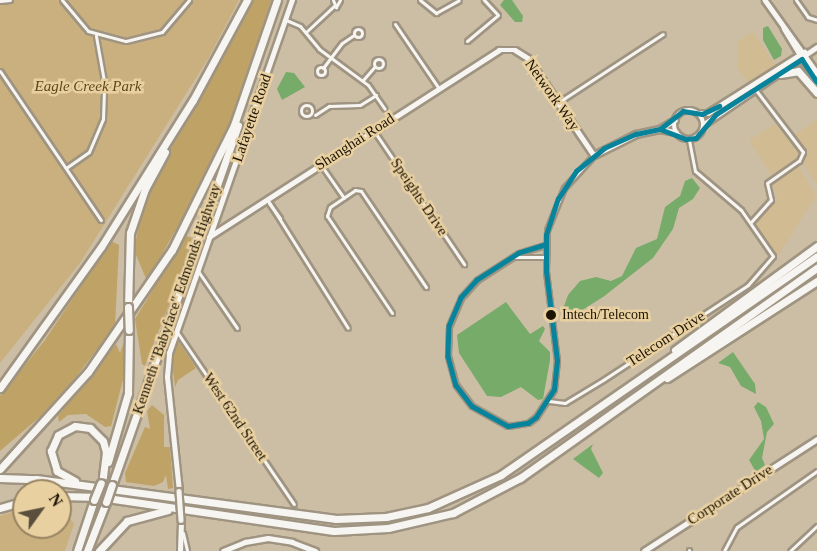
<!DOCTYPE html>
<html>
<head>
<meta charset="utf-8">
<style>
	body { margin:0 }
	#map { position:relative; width:817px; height:551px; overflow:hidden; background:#ccbea5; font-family:"Times New Roman",serif }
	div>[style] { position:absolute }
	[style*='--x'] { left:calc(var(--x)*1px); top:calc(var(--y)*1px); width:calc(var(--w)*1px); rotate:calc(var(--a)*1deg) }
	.built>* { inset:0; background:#d1bb92 }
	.green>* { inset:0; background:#cab07e }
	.forest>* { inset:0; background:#bfa266 }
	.water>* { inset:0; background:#77ab69 }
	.roads { filter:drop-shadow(2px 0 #9f9481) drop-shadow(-2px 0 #9f9481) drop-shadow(0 2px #9f9481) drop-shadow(0 -2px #9f9481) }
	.street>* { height:3px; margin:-1.5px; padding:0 1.5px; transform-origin:1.5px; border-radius:1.5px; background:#f7f5f2 }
	.street>.ring { margin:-1.5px; padding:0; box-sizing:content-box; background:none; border:3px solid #f7f5f2; border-radius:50% }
	.secondary>* { height:4.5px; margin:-2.25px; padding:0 2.25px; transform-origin:2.25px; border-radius:2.25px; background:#f7f5f2 }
	.secondary>.ring { margin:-2.25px; padding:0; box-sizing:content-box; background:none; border:4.5px solid #f7f5f2; border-radius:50% }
	.highway>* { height:7px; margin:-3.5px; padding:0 3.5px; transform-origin:3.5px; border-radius:3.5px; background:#f7f5f2 }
	.bridges { filter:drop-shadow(2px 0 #9f9481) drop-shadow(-2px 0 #9f9481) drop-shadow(0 2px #9f9481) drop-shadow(0 -2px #9f9481) }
	.secondary-bridge>* { height:4.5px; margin:-2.25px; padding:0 2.25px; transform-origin:2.25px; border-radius:2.25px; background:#f7f5f2 }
	.highway-bridge>* { height:7px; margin:-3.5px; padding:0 3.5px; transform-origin:3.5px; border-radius:3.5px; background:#f7f5f2 }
	.bus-1>* { height:4.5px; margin:-2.25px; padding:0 2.25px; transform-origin:2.25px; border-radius:2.25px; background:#07849b }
	.dots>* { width:16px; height:16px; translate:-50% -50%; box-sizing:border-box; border:3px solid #e9d0a1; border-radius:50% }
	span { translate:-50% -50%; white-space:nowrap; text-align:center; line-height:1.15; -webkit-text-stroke:5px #e9d0a1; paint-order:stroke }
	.bus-label { font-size:14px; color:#1c1303 }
	.left { translate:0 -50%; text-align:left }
	.park-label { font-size:15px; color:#5e481a; font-style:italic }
	.street-label { font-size:15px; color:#1c1303 }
	.north { position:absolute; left:12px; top:479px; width:60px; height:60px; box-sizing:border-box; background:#e9d0a1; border:2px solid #978462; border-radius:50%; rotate:57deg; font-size:16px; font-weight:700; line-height:24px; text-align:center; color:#1c1303 }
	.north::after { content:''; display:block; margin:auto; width:21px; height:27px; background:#5a4f3c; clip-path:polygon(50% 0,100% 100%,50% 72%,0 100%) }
</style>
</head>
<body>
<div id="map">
	<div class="built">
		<div style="clip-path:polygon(753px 31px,776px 66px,748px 83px,737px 67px,738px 41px)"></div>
		<div style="clip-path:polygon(817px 119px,817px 185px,802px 162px,805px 152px,795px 135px)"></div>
		<div style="clip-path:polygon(775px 124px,800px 150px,798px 159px,771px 175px,749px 140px)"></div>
		<div style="clip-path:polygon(798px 165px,816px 196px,778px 256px,754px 223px,761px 210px,778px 197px,770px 182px)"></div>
	</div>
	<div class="green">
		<div style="clip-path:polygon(0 0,239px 0,209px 57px,80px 263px,0 363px)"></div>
		<div style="clip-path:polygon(60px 504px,74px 524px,65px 551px,0 551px,0 516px,24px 508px,24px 527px,60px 527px)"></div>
	</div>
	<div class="forest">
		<div style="clip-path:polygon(253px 0,271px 0,251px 71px,217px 157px,147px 281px,134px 250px,141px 214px,154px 179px)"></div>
		<div style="clip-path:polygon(186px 236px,192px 238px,184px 266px,145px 366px,142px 364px,135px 319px)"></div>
		<div style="clip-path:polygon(111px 241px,119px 245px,115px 326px,56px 403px,0 451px,0 396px,45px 340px)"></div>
		<div style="clip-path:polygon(178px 341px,196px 368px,178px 380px,175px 387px,172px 362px)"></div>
		<div style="clip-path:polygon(124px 342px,124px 376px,111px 426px,105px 427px,86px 414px,68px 415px,59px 422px,58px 416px,116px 344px,120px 353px)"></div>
		<div style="clip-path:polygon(152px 405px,164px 415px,164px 447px,170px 447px,173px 488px,168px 489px,166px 475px,163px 482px,154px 486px,126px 482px,125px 473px,145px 427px,150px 429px,147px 411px)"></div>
	</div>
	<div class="water">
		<div style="clip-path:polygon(504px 0,512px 0,523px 16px,522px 22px,515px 22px,500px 5px)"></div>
		<div style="clip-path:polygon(768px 26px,782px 49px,781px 56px,774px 60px,763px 40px,763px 28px)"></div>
		<div style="clip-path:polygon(286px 72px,294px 73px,305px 87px,282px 100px,277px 89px)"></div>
		<div style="clip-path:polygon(692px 178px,700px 188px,693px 199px,679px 208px,673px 229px,653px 258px,603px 297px,576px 314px,564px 317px,562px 312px,568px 295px,580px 281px,596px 277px,611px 281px,622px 276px,636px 248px,657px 239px,665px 207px,680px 196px,685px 181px)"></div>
		<div style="clip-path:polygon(506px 302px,530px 334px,543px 326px,545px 329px,539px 341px,550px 352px,550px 360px,543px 399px,538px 400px,521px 387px,501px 397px,487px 396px,459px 353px,457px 335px)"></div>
		<div style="clip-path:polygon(733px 352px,755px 384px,756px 394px,741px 386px,730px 367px,718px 363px)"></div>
		<div style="clip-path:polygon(758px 402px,766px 407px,774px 424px,767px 432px,762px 458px,765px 465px,756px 472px,749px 460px,764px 439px,761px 421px,754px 407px)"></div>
		<div style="clip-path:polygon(593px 444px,591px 449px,603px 473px,599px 478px,573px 459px)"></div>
	</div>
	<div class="roads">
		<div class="street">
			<div style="--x:62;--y:0;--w:40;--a:50"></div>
			<div style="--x:88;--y:31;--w:39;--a:15"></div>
			<div style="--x:126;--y:41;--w:37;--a:-14"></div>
			<div style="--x:162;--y:32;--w:42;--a:-49.8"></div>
			<div style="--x:333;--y:0;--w:8;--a:67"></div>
			<div style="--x:336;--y:7;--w:8;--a:-60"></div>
			<div style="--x:420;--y:0;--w:21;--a:39"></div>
			<div style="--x:436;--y:13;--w:26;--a:-29"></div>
			<div style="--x:796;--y:0;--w:21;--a:55"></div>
			<div style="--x:808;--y:17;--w:9;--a:18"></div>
			<div style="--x:0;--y:1;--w:10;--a:-6"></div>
			<div style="--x:286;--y:20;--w:15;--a:23"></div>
			<div style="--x:300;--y:26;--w:30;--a:50"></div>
			<div style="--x:319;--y:49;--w:61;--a:36.3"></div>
			<div style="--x:368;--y:85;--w:29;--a:55"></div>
			<div style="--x:395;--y:24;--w:76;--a:55.7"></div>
			<div class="ring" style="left:354px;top:29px;width:5px;height:5px"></div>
			<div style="--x:306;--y:32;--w:38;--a:-43"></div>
			<div style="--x:467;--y:41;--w:40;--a:-40"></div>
			<div style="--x:498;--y:15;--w:21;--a:-133"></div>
			<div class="ring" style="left:374.5px;top:59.5px;width:6px;height:6px"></div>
			<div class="ring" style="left:317px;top:67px;width:5px;height:5px"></div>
			<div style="--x:323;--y:68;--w:31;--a:-53"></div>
			<div style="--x:342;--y:43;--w:14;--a:-34"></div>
			<div style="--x:0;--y:71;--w:180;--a:55.9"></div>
			<div style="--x:363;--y:80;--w:18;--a:-49"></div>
			<div style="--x:559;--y:102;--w:124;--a:-33.2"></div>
			<div class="ring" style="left:301.5px;top:105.5px;width:8px;height:8px"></div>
			<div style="--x:315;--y:115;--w:17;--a:-33"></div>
			<div style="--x:329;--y:106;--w:31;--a:-2"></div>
			<div style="--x:360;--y:105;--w:19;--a:-32"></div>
			<div style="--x:374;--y:131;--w:161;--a:55.9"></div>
			<div style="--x:321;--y:165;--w:40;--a:55.1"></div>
			<div style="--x:66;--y:168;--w:28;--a:-35"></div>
			<div style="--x:89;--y:152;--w:36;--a:-67"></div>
			<div style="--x:103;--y:119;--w:38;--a:-88"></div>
			<div style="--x:104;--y:81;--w:46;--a:-100.1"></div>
			<div style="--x:267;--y:199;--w:152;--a:57.9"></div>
			<div style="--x:269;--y:203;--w:19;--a:54"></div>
			<div style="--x:751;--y:222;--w:30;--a:-48"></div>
			<div style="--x:771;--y:200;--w:17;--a:-103"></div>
			<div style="--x:767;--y:183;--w:39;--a:-35"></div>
			<div style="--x:799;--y:161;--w:10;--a:-66"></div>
			<div style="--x:803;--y:152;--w:84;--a:-127.3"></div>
			<div style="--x:545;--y:245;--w:27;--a:163"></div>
			<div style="--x:519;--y:253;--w:50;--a:147.3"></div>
			<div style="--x:477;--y:280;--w:24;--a:132"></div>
			<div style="--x:461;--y:298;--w:30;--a:113"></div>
			<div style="--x:449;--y:326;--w:30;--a:92"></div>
			<div style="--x:448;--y:356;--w:30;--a:75"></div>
			<div style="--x:456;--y:385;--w:26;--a:53"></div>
			<div style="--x:472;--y:406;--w:41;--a:29.1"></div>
			<div style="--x:508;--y:426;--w:20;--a:-9"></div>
			<div style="--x:528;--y:423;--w:10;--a:-37"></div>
			<div style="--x:536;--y:417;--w:33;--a:-57"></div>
			<div style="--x:554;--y:389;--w:28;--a:-84"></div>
			<div style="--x:557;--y:361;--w:91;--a:-97"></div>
			<div style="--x:546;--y:271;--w:41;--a:-88.6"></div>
			<div style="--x:547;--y:230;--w:45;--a:-68"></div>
			<div style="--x:564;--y:188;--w:45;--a:-47.7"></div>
			<div style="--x:515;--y:257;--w:29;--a:0"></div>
			<div style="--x:198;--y:271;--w:69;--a:55.6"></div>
			<div style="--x:392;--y:313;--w:117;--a:-123.8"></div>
			<div style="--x:327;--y:216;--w:9;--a:-72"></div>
			<div style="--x:330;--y:207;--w:30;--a:-34"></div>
			<div style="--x:355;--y:190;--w:6;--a:9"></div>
			<div style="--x:361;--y:191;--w:116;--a:55.9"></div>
			<div style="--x:177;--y:332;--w:208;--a:55.8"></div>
			<div style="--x:549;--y:401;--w:16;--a:7"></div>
			<div style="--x:565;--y:403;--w:44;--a:-31.2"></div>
			<div style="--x:603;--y:380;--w:173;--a:-33.2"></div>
			<div style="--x:748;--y:285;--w:38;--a:-49"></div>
			<div style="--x:773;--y:256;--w:56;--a:-124.8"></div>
			<div style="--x:741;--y:210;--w:60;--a:-139.7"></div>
			<div style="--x:695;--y:171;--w:32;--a:-101"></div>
			<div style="--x:183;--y:533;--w:18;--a:77"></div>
			<div style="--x:689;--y:551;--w:1;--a:-90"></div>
			<div style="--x:724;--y:551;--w:27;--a:-62"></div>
			<div style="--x:737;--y:527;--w:98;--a:-35"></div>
			<div style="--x:790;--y:551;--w:37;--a:-43"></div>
		</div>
		<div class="secondary">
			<div style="--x:765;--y:0;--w:90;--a:54.5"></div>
			<div style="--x:784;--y:28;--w:63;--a:58.6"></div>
			<div class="ring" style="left:674px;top:110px;width:25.5px;height:25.5px"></div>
			<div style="--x:697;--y:113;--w:11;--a:0"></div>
			<div style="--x:708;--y:113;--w:114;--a:-32.4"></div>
			<div style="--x:704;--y:124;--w:137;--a:-34.3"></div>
			<div style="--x:660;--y:129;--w:17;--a:-31"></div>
			<div style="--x:209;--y:237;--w:345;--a:-32.8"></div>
			<div style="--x:499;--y:50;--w:16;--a:0"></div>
			<div style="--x:515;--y:50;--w:15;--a:32"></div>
			<div style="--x:528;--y:58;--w:117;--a:55.8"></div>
			<div style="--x:594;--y:155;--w:47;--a:-26.6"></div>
			<div style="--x:636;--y:134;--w:25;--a:-12"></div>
			<div style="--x:660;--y:129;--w:16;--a:11"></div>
			<div style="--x:179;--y:491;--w:115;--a:-96"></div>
			<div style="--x:167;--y:377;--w:24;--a:-85"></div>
			<div style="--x:169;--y:353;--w:374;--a:-70.8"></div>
			<div style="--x:180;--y:551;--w:31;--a:-88"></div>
			<div style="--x:223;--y:551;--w:24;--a:-22"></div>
			<div style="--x:245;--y:542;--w:23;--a:-10"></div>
			<div style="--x:268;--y:538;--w:24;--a:9"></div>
			<div style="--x:292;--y:542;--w:25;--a:21"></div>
			<div style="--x:644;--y:551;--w:206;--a:-32.9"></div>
		</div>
		<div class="highway">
			<div style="--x:780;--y:74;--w:18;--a:-9"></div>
			<div style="--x:798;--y:71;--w:29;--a:49"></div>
			<div style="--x:128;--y:307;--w:74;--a:-88.5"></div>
			<div style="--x:130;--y:233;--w:46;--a:-71.2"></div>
			<div style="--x:145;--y:189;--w:42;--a:-61.6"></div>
			<div style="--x:675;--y:350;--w:176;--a:-36.2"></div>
			<div style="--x:667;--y:378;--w:179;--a:-32.9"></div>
			<div style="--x:0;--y:388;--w:173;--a:-54.4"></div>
			<div style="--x:101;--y:247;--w:173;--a:-58"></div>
			<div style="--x:193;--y:100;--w:114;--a:-61.6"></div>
			<div style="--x:108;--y:462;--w:72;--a:-73.8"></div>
			<div style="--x:128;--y:393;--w:63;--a:-89.1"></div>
			<div style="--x:0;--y:469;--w:131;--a:-47.8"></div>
			<div style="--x:88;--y:372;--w:148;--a:-55.5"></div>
			<div style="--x:172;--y:250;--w:140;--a:-63.6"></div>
			<div style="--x:234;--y:125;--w:132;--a:-71"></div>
			<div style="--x:0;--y:478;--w:36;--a:2"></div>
			<div style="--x:36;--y:479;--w:303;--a:7.6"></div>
			<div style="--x:336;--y:519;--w:50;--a:-2.3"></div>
			<div style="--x:386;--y:517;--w:43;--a:-12.1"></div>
			<div style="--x:428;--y:508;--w:80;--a:-24.3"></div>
			<div style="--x:501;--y:475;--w:384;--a:-34.7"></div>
			<div style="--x:75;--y:481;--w:21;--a:-151"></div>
			<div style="--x:57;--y:471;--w:21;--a:-107"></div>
			<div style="--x:51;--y:451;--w:17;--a:-66"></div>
			<div style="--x:58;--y:435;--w:19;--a:-28"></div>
			<div style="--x:75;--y:426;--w:15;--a:8"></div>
			<div style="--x:90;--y:428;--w:18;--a:45"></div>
			<div style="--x:103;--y:441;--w:11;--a:75"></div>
			<div style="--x:106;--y:452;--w:25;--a:97"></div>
			<div style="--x:112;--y:485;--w:381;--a:-70.7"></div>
			<div style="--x:60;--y:496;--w:40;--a:1.4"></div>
			<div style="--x:100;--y:497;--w:236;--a:8.3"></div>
			<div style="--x:334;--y:531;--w:54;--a:-3.2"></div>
			<div style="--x:388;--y:528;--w:67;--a:-13"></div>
			<div style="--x:453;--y:513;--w:76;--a:-27.6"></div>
			<div style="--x:520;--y:478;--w:364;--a:-35.3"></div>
			<div style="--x:0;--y:508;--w:25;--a:-16"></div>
			<div style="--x:77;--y:551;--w:54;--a:-71.6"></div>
			<div style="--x:87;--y:551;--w:53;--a:-68.8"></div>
			<div style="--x:99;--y:551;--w:41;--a:-47"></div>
			<div style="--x:127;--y:521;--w:42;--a:-15"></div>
		</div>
	</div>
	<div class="bridges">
		<div class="secondary-bridge">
			<div style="--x:179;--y:491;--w:29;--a:86"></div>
		</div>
		<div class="highway-bridge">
			<div style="--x:128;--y:307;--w:23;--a:88"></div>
			<div style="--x:94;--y:500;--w:18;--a:-68"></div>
			<div style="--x:106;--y:502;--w:18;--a:-71"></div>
		</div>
	</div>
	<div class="bus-1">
		<div style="--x:660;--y:129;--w:29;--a:-38"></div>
		<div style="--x:683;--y:111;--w:19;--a:9"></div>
		<div style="--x:702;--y:114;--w:19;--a:-25"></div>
		<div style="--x:545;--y:245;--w:27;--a:163"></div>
		<div style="--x:519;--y:253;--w:50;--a:147.3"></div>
		<div style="--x:477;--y:280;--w:24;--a:132"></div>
		<div style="--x:461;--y:298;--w:30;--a:113"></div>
		<div style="--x:449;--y:326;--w:30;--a:92"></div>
		<div style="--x:448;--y:356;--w:30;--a:75"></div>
		<div style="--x:456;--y:385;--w:26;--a:53"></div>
		<div style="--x:472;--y:406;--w:41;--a:29.1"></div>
		<div style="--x:508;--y:426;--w:20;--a:-9"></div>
		<div style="--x:528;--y:423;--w:10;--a:-37"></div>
		<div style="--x:536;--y:417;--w:33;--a:-57"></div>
		<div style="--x:554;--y:389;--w:28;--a:-84"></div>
		<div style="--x:557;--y:361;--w:91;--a:-97"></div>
		<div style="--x:546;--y:271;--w:36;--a:-90"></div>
		<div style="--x:546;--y:235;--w:38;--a:-72"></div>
		<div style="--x:558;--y:199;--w:33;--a:-57"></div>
		<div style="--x:576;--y:171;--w:36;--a:-39"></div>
		<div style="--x:604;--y:148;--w:35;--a:-24"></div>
		<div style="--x:636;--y:134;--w:25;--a:-12"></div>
		<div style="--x:660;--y:129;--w:28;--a:21"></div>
		<div style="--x:686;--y:139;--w:10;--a:-6"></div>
		<div style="--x:696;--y:138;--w:30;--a:-50"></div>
		<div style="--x:715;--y:115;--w:103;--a:-32.8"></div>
		<div style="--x:802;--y:59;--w:27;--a:57"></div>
	</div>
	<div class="dots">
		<div style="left:551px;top:315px;background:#1c1303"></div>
	</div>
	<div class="bus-label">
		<span class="left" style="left:562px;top:315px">Intech/Telecom</span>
	</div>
	<div class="park-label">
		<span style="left:88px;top:87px">Eagle Creek Park</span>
	</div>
	<div class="street-label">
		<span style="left:552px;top:95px;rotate:55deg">Network Way</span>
		<span style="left:252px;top:118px;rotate:-71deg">Lafayette Road</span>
		<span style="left:355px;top:142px;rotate:-33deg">Shanghai Road</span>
		<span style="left:419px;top:197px;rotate:56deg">Speights Drive</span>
		<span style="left:177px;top:299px;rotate:-71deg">Kenneth "Babyface" Edmonds Highway</span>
		<span style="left:666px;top:339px;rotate:-33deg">Telecom Drive</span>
		<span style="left:235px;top:417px;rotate:56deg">West 62nd Street</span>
		<span style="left:730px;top:495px;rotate:-33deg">Corporate Drive</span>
	</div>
	<div class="north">N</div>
</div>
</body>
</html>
